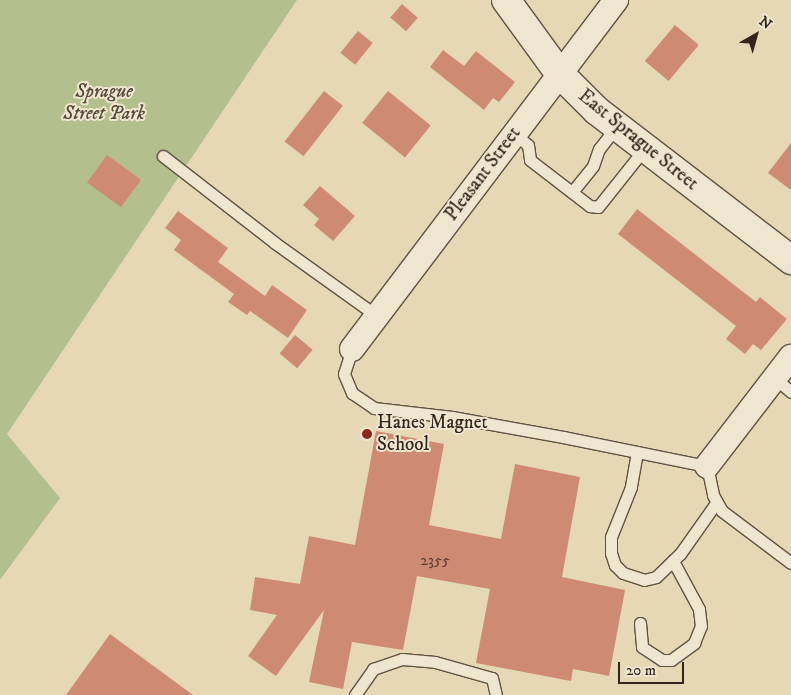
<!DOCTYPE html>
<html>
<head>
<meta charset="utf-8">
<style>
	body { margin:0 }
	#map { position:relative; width:791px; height:695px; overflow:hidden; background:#e6d8b5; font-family:"IM FELL DW Pica",serif }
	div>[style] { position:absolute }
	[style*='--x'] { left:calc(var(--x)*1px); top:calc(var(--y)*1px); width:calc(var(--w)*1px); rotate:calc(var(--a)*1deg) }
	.green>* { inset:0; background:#b4bf8e }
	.building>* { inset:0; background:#cf8b71; transform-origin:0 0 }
	.roads { filter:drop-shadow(1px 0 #605242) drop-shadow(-1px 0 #605242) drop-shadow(0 1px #605242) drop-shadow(0 -1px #605242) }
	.lane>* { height:11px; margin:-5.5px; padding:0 5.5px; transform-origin:5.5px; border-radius:5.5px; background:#efe6cf }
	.street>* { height:24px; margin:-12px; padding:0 12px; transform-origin:12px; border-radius:12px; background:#efe6cf }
	.secondary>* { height:28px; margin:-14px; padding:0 14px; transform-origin:14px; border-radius:14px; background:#efe6cf }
	.dots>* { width:14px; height:14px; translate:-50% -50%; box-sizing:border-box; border:2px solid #efe6cf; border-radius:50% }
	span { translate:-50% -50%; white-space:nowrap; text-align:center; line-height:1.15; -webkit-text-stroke:4px #efe6cf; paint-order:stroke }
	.number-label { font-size:16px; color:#5a3e30 }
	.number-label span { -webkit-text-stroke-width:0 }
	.park-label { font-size:19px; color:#534c38; font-style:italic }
	.street-label { font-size:19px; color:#33251b }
	.poi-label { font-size:19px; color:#33251b }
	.left { translate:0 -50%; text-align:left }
	.north { position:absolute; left:731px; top:10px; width:50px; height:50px; -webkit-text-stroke:4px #efe6cf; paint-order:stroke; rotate:38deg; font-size:14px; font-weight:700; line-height:20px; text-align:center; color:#33251b }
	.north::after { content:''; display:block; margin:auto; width:18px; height:22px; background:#33251b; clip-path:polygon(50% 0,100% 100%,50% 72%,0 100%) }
	.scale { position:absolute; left:618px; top:662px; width:66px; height:22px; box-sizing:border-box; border:2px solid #33251b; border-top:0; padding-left:6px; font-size:15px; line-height:18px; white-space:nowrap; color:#33251b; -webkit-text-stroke:4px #efe6cf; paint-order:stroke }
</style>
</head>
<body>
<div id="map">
	<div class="green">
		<div style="clip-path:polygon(0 0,297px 0,7px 434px,60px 498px,0 580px)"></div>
	</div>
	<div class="building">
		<div style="left:402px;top:4px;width:21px;height:18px;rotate:41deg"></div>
		<div style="left:675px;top:25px;width:31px;height:47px;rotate:40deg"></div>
		<div style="left:358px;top:31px;width:19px;height:28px;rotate:39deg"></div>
		<div style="clip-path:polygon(443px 50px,464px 66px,476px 51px,515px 82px,499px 102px,493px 98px,484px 110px,430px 67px)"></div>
		<div style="left:324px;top:91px;width:24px;height:64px;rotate:38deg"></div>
		<div style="left:388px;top:91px;width:55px;height:41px;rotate:39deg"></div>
		<div style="clip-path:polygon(791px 143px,791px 190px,768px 173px)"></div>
		<div style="left:107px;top:155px;width:42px;height:34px;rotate:36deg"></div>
		<div style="clip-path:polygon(320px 186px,355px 216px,333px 241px,314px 225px,319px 219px,303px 205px)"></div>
		<div style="clip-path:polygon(637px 209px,756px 302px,760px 297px,787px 319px,761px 350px,753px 344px,745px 354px,726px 339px,736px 326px,618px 234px)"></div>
		<div style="clip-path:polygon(178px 211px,228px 248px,218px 262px,265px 296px,272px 285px,307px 310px,288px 338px,250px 311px,247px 315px,228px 302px,234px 294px,174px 250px,181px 240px,165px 228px)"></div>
		<div style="left:295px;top:335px;width:23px;height:24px;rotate:40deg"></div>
		<div style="clip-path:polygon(376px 431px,444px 444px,429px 525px,501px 539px,515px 464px,580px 477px,562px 577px,625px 590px,609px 676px,573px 669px,571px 681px,476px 663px,490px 589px,417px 576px,403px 650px,352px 642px,343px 689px,309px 682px,324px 610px,276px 676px,248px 656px,277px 615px,250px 610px,255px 577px,300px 584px,309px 536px,355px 545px)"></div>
		<div style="clip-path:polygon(110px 634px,193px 695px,66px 695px)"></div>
	</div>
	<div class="roads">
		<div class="lane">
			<div style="--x:514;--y:133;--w:18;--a:41"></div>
			<div style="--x:528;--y:145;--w:15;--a:82"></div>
			<div style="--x:530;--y:160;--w:76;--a:37.5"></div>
			<div style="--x:590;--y:206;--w:8;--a:7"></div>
			<div style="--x:598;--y:207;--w:75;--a:-51.5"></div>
			<div style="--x:163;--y:156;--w:142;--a:37.8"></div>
			<div style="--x:275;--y:243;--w:125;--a:35.6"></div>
			<div style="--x:572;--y:192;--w:33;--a:-51"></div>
			<div style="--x:593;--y:166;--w:18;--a:-71"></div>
			<div style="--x:599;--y:149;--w:29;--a:-52"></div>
			<div style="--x:352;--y:349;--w:26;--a:108"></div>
			<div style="--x:344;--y:374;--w:21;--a:67"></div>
			<div style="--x:352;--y:393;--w:27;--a:34"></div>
			<div style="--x:374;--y:408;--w:79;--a:6.6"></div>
			<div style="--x:452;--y:417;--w:113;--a:10.2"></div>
			<div style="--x:563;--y:437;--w:147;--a:11.4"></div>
			<div style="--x:707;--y:466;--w:30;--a:78"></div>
			<div style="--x:713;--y:495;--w:18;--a:61"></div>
			<div style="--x:722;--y:511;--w:86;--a:37"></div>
			<div style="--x:775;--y:378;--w:21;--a:41"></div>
			<div style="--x:637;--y:452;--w:36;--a:100"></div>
			<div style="--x:631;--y:487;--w:54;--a:111.8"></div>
			<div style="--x:611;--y:537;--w:16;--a:90"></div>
			<div style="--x:611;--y:553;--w:13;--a:72"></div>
			<div style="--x:615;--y:565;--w:11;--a:45"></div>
			<div style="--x:623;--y:573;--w:22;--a:18"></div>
			<div style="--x:644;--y:580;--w:12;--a:-14"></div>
			<div style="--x:656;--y:577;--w:33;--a:-44"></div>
			<div style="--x:680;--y:554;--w:62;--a:-54.8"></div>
			<div style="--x:640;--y:623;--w:24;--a:85"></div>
			<div style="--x:642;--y:647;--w:24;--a:33"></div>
			<div style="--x:662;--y:660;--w:9;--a:0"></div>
			<div style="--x:671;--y:660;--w:29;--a:-36"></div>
			<div style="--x:694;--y:643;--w:18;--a:-68"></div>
			<div style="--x:701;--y:626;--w:17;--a:-97"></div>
			<div style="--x:699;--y:609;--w:55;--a:-118.4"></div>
			<div style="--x:355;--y:695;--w:32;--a:-55"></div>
			<div style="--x:373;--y:669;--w:31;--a:-19"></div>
			<div style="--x:402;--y:659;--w:33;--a:5"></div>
			<div style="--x:435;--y:662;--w:59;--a:15.7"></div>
			<div style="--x:492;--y:678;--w:17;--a:77"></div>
		</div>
		<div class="street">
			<div style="--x:352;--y:349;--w:438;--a:-52.9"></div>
			<div style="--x:707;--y:466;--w:138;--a:-52.4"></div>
		</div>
		<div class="secondary">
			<div style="--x:506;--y:0;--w:90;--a:54"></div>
			<div style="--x:559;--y:73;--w:54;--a:45"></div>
			<div style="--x:597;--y:111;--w:245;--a:37.5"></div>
		</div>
	</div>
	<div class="dots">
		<div style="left:367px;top:434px;background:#8f2418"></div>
	</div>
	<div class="number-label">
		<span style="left:435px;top:560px">2355</span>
	</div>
	<div class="park-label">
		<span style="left:104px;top:103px">Sprague<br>Street Park</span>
	</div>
	<div class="street-label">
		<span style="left:638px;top:140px;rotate:39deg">East Sprague Street</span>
		<span style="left:483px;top:174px;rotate:-53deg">Pleasant Street</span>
	</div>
	<div class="poi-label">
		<span class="left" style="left:377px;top:434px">Hanes Magnet<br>School</span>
	</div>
	<div class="north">N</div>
	<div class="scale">20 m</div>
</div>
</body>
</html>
